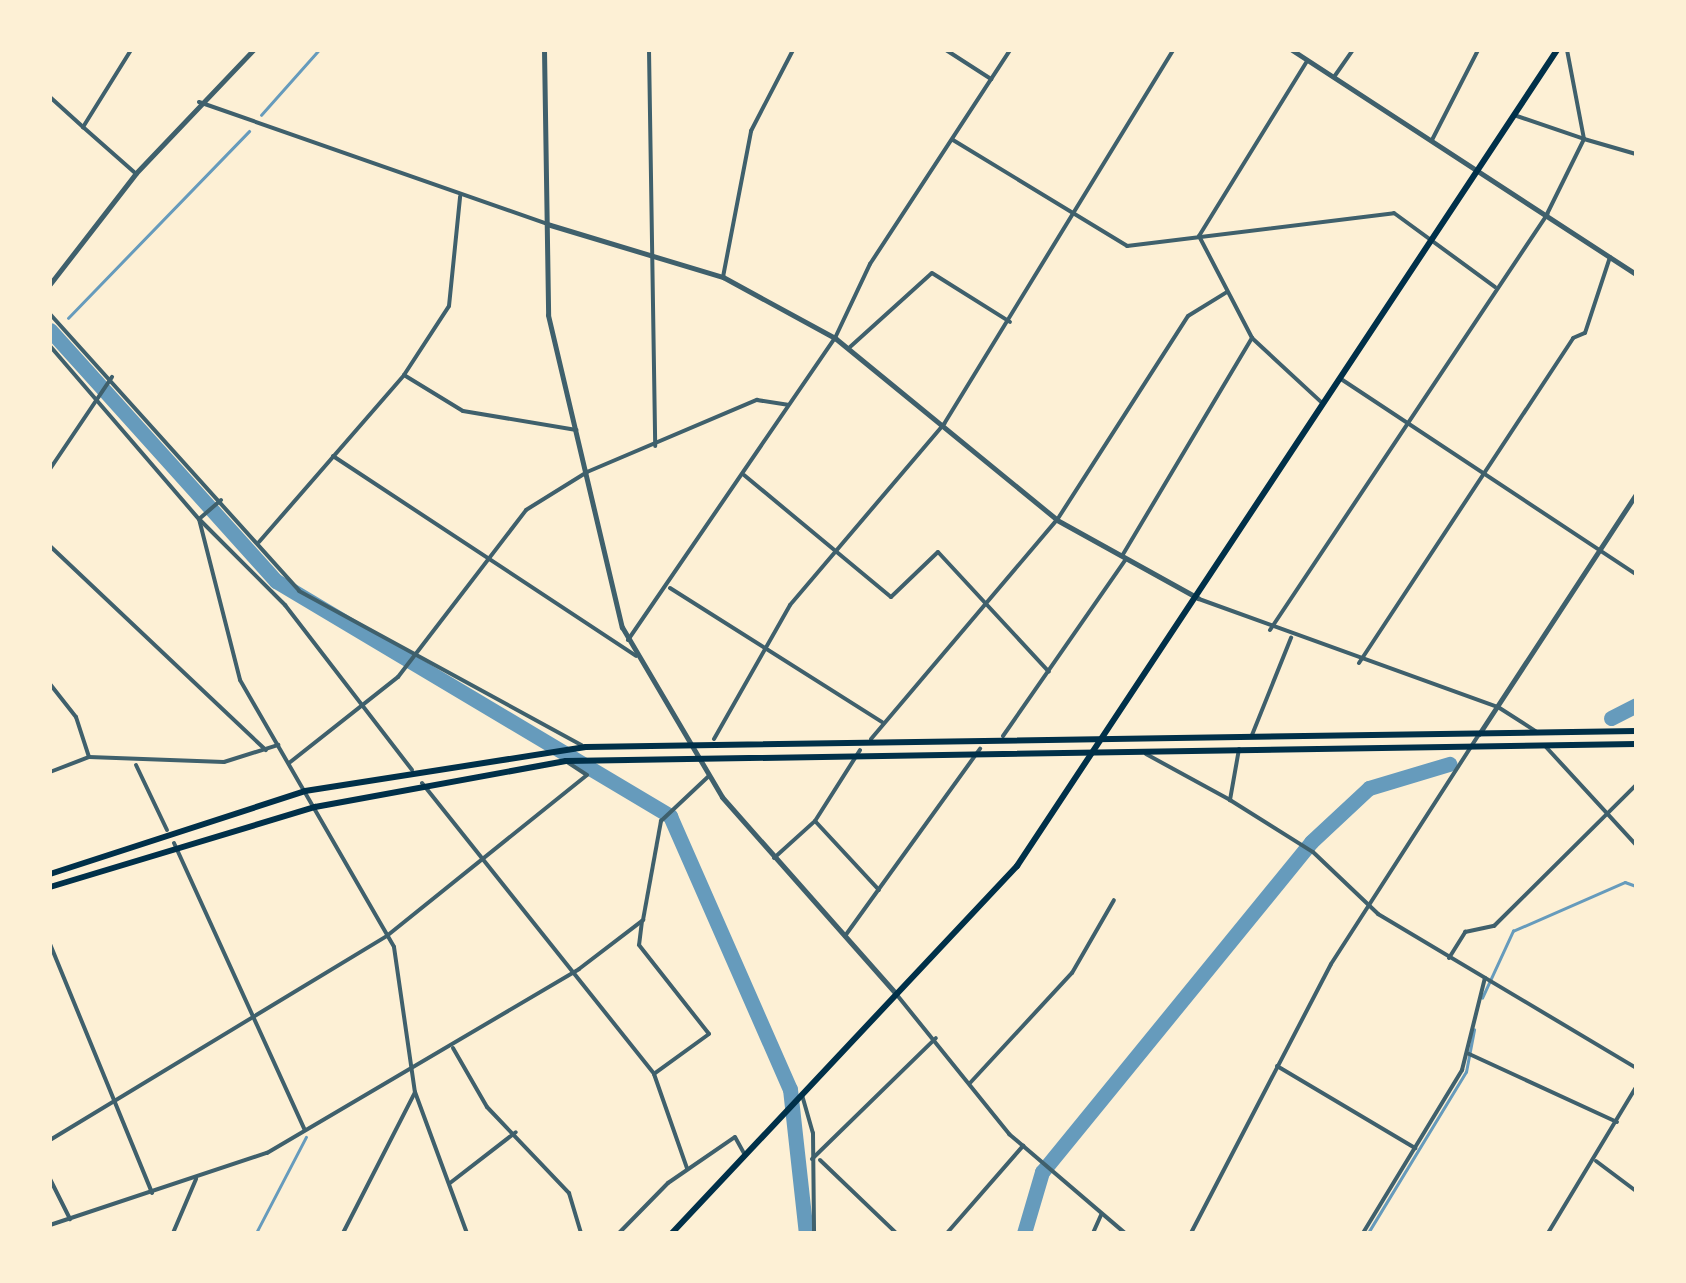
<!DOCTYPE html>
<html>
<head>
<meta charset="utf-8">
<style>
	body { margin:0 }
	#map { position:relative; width:1686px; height:1283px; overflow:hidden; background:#fdf0d5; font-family:"Roboto Serif",serif }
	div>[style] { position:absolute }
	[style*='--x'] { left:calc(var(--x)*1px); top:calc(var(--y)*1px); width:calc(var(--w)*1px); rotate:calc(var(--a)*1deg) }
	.stream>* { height:2.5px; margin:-1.25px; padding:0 1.25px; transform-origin:1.25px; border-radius:1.25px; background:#669bbc }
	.river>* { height:15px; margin:-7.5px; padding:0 7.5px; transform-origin:7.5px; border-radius:7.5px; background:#669bbc }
	.minor>* { height:4px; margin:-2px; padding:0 2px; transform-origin:2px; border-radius:2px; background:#3f606c }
	.tertiary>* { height:5px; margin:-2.5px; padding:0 2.5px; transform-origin:2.5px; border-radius:2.5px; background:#3f606c }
	.secondary>* { height:6px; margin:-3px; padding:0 3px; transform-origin:3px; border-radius:3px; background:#003049 }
	.trunk>* { height:6px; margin:-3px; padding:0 3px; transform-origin:3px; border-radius:3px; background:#003049 }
	span { translate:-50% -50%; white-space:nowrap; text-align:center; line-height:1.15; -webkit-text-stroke:9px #fdf0d5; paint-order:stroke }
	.frame { position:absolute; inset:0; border:52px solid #fdf0d5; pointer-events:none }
</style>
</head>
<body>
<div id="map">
	<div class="stream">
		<div style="--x:261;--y:115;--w:87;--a:-48.3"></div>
		<div style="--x:68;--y:318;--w:260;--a:-45.9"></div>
		<div style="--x:1482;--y:998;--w:74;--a:-65.2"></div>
		<div style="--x:1513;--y:931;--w:122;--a:-23.6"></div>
		<div style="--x:1625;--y:882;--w:12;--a:20"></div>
		<div style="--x:256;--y:1233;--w:108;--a:-62.5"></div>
		<div style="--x:1368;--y:1233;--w:188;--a:-58.7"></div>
		<div style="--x:1466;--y:1072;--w:43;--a:-79.2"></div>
	</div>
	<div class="river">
		<div style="--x:50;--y:330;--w:338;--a:48"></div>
		<div style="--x:276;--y:581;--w:459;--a:30.8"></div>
		<div style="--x:670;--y:816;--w:298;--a:66.3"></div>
		<div style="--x:790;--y:1089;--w:145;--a:83.7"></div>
		<div style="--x:1611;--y:718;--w:28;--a:-27"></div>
		<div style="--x:1024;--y:1233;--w:64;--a:-73.6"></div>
		<div style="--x:1042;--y:1172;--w:426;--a:-50.8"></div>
		<div style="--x:1311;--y:842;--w:79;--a:-43"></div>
		<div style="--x:1369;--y:788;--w:84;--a:-16.7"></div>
	</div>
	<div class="minor">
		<div style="--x:131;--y:50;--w:91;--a:121.9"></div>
		<div style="--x:83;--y:127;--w:68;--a:41.4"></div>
		<div style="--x:649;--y:50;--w:396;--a:89.1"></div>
		<div style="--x:946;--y:50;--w:54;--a:32.8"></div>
		<div style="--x:1334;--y:77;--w:33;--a:-55"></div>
		<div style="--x:50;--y:97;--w:45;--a:42.3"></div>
		<div style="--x:199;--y:102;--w:369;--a:19.3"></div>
		<div style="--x:1514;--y:115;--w:74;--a:18.9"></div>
		<div style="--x:1584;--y:139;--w:91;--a:-100.8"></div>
		<div style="--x:953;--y:140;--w:204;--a:31.3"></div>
		<div style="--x:1127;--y:246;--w:269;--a:-7"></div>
		<div style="--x:1394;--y:213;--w:125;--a:36.2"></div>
		<div style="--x:1432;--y:140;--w:101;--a:-62.9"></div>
		<div style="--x:1199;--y:236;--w:115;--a:62.5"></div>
		<div style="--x:1252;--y:338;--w:94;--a:42.8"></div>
		<div style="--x:1199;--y:236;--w:206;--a:-58.3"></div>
		<div style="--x:723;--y:277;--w:149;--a:-79.1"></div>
		<div style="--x:751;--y:131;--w:91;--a:-62.6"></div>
		<div style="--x:50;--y:314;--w:372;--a:48"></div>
		<div style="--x:299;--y:591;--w:322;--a:28.6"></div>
		<div style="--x:50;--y:346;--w:228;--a:49.3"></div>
		<div style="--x:199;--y:519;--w:166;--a:75.7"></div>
		<div style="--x:240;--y:680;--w:308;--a:60"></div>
		<div style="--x:394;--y:947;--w:147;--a:81.8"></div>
		<div style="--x:415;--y:1092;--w:150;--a:69.8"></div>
		<div style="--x:850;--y:347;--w:110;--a:-42.1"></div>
		<div style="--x:932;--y:273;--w:92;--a:32.1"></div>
		<div style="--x:404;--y:375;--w:69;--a:31.4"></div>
		<div style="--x:463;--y:411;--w:115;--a:9.5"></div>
		<div style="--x:1341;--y:379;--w:354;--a:33.5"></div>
		<div style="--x:333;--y:456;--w:363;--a:33.4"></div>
		<div style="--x:50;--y:469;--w:111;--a:-56"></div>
		<div style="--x:744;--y:475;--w:191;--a:39.7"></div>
		<div style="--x:891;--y:597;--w:65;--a:-43.8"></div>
		<div style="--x:938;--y:552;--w:163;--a:47.2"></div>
		<div style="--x:221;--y:500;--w:29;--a:139"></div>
		<div style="--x:199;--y:519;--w:122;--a:45"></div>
		<div style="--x:285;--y:605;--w:208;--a:52.4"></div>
		<div style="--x:259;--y:542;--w:221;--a:-49"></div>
		<div style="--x:404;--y:375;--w:82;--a:-56.9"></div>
		<div style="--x:449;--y:306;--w:110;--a:-84.2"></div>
		<div style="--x:50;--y:546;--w:297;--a:43.4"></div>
		<div style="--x:1122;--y:556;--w:254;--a:-59.2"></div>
		<div style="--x:670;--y:588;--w:251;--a:32.3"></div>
		<div style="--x:1199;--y:599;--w:318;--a:19.9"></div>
		<div style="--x:1498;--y:707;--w:46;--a:32.7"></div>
		<div style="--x:1270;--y:630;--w:500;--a:-56.3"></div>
		<div style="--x:1547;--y:214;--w:84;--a:-63.7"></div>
		<div style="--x:1584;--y:139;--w:54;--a:16.1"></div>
		<div style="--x:628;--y:640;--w:366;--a:-55.6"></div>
		<div style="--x:835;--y:338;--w:82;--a:-64.7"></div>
		<div style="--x:870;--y:264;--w:256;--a:-56.8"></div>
		<div style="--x:1359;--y:663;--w:389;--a:-56.6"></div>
		<div style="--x:1573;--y:338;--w:13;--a:-23"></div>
		<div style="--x:1585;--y:333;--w:80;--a:-71.8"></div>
		<div style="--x:50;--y:684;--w:42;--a:51.8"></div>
		<div style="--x:76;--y:717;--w:42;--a:72"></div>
		<div style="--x:1252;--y:735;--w:105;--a:-68.1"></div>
		<div style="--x:1003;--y:736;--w:216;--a:-55.2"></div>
		<div style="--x:714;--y:739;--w:154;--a:-60.4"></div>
		<div style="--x:790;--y:605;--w:238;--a:-49.6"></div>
		<div style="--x:944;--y:424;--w:439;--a:-58.5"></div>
		<div style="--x:871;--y:739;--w:287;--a:-49.7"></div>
		<div style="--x:1057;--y:520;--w:242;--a:-57.3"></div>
		<div style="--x:1188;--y:316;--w:46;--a:-31.6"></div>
		<div style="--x:1546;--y:747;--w:133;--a:47.4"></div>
		<div style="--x:1239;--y:749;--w:52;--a:100"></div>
		<div style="--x:1230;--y:800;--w:98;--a:32.1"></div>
		<div style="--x:1313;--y:852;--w:90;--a:43.6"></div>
		<div style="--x:1378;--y:914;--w:300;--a:30.8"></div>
		<div style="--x:1146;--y:754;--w:96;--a:28.7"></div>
		<div style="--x:289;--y:763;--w:139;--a:-38.3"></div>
		<div style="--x:398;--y:677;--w:210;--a:-52.5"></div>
		<div style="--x:526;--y:510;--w:72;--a:-31.9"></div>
		<div style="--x:587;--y:472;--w:185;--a:-23"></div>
		<div style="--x:757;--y:400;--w:31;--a:9"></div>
		<div style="--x:136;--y:765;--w:72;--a:64.5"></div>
		<div style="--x:50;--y:772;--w:42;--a:-21"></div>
		<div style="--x:89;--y:757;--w:135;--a:2.1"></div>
		<div style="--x:224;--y:762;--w:57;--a:-17.5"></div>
		<div style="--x:422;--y:783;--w:372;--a:51.4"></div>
		<div style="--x:654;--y:1074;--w:100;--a:70.7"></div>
		<div style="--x:815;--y:821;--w:94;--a:47.2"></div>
		<div style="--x:174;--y:843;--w:315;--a:65.5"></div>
		<div style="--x:774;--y:858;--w:55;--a:-42.1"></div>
		<div style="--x:815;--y:821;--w:84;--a:-57.6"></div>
		<div style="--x:642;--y:921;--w:24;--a:97"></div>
		<div style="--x:639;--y:945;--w:113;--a:51.8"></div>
		<div style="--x:709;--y:1034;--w:68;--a:144"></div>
		<div style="--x:845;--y:936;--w:231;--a:-54.2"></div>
		<div style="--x:50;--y:944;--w:269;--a:67.7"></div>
		<div style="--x:1449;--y:958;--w:31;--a:-58"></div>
		<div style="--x:1465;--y:932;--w:30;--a:-12"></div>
		<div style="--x:1494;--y:926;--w:200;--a:-44.8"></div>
		<div style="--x:897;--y:995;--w:179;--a:51.1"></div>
		<div style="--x:1009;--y:1134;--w:153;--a:40.5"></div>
		<div style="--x:453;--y:1048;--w:68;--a:60"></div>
		<div style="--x:487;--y:1107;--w:119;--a:46.4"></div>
		<div style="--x:569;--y:1193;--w:42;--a:73.3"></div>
		<div style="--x:1467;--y:1053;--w:165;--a:24.7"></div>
		<div style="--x:1277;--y:1066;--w:161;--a:30.7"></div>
		<div style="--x:970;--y:1083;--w:150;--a:-47.2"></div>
		<div style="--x:1072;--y:973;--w:84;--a:-60.1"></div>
		<div style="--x:802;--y:1095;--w:40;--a:74"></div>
		<div style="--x:813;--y:1133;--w:100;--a:89.4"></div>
		<div style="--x:50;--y:1140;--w:395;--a:-31.2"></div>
		<div style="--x:388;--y:935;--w:255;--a:-38.8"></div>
		<div style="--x:587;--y:775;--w:24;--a:-147"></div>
		<div style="--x:812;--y:1159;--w:173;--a:-44.3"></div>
		<div style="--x:820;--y:1160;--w:105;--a:43.8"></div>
		<div style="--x:1596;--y:1161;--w:50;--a:36.9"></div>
		<div style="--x:50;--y:1179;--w:45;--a:63.4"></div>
		<div style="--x:450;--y:1183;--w:83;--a:-37.7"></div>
		<div style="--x:50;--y:1225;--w:229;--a:-18.4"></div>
		<div style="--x:267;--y:1153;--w:362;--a:-30.5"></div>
		<div style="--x:579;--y:969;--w:81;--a:-37.4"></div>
		<div style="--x:643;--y:920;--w:101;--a:-79.7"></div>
		<div style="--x:661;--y:821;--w:66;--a:-43.2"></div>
		<div style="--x:173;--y:1233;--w:59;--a:-66.9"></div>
		<div style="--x:343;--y:1233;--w:158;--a:-62.9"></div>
		<div style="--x:619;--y:1233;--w:70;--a:-45.6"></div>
		<div style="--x:668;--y:1183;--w:81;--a:-34.5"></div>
		<div style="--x:735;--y:1137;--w:21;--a:61"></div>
		<div style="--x:947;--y:1233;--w:116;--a:-48.9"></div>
		<div style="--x:1093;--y:1233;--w:20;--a:-66"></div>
		<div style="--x:1191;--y:1233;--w:303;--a:-62.5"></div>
		<div style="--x:1331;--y:964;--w:271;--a:-57.2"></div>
		<div style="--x:1363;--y:1233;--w:191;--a:-58.7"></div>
		<div style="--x:1462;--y:1070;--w:95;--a:-76"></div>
		<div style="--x:1548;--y:1233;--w:170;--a:-58.9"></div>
	</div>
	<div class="tertiary">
		<div style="--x:544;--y:50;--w:265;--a:89.1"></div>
		<div style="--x:548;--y:315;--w:321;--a:76.7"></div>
		<div style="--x:622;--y:627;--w:197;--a:59.5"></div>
		<div style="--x:722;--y:797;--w:263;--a:48.5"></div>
		<div style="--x:1292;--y:50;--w:411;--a:33.1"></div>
		<div style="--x:547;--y:224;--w:184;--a:16.8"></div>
		<div style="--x:723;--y:277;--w:128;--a:28.6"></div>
		<div style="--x:835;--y:338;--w:287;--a:39.3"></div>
		<div style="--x:1057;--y:520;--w:161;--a:29"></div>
		<div style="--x:50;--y:284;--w:140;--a:-52.2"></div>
		<div style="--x:136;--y:173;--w:170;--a:-46.4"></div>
		<div style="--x:1479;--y:734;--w:287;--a:-56.8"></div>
	</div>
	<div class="secondary">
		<div style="--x:672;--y:1233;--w:504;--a:-46.77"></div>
		<div style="--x:1017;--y:866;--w:978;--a:-56.5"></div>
	</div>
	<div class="trunk">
		<div style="--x:50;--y:874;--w:268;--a:-18"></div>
		<div style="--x:305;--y:791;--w:284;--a:-8.9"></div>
		<div style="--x:586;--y:747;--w:1050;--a:-0.87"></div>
		<div style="--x:50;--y:887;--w:277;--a:-16.8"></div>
		<div style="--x:315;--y:807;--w:255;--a:-10.4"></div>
		<div style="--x:566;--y:761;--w:1070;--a:-0.91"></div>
	</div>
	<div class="frame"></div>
</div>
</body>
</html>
